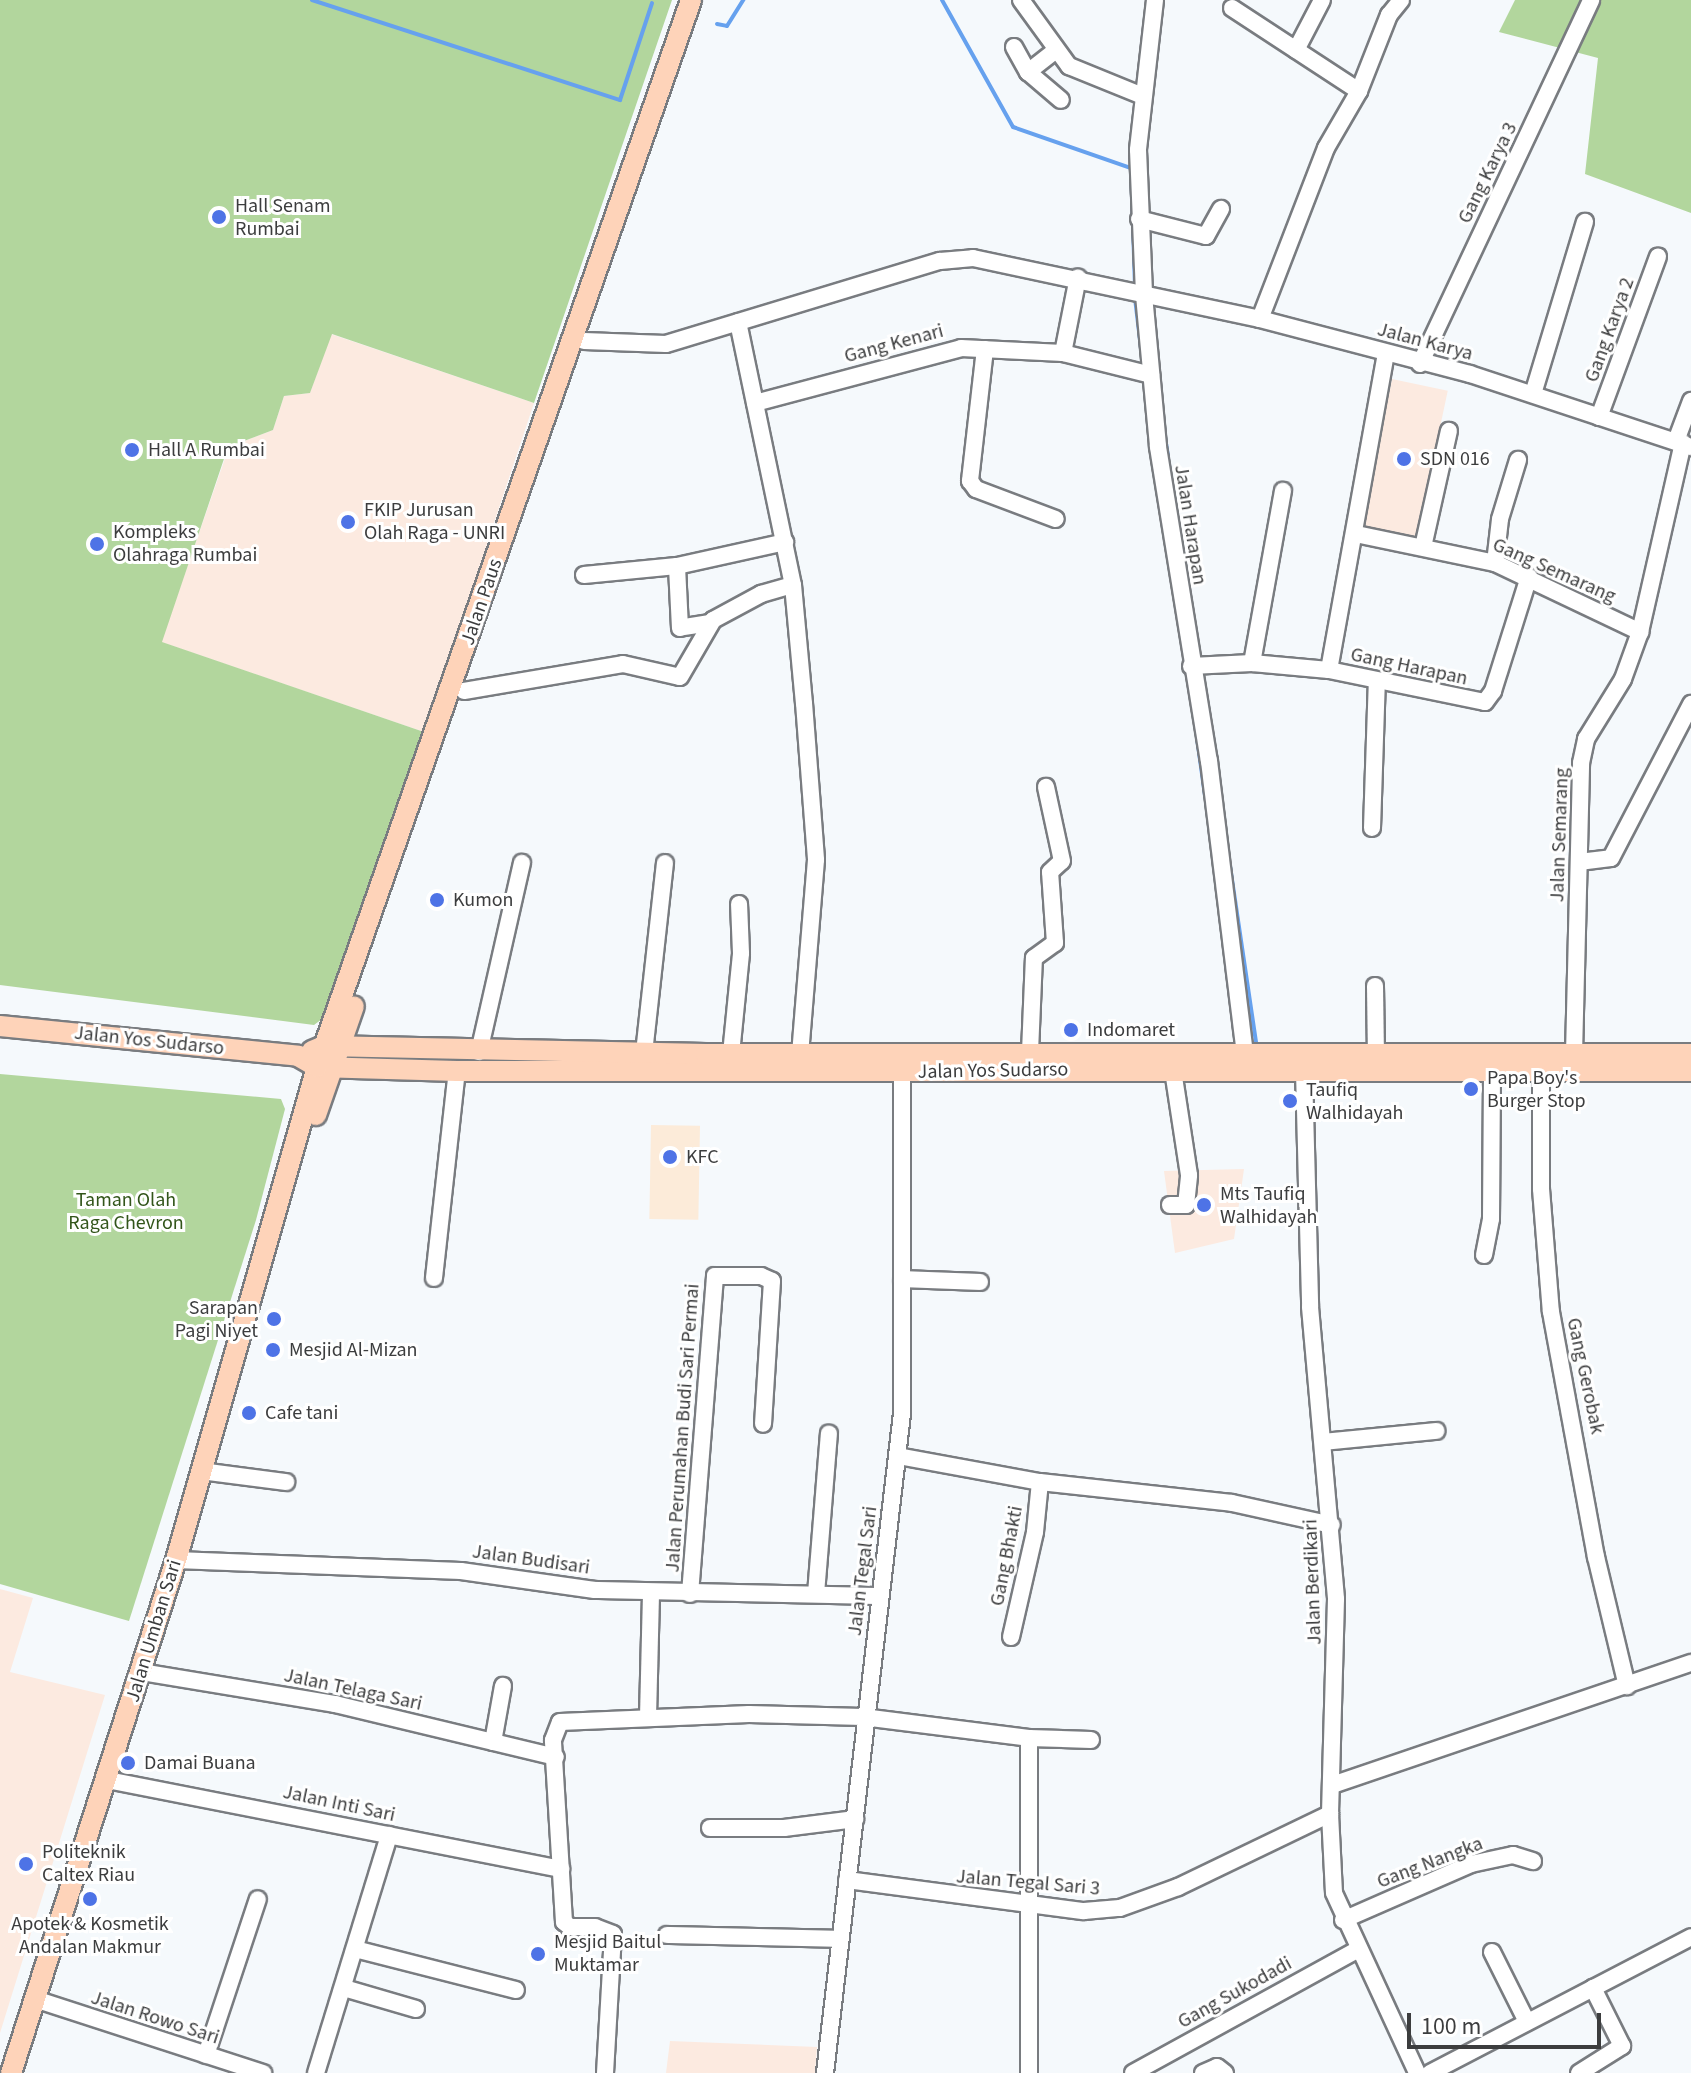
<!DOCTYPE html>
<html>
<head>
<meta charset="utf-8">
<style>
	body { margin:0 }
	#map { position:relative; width:1691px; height:2073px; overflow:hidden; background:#f5f9fc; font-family:"Source Sans 3",sans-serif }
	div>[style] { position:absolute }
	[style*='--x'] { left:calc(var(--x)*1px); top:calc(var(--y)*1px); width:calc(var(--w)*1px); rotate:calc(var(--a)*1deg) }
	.commercial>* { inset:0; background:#fcebd9; transform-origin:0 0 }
	.education>* { inset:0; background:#fceae0; transform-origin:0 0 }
	.green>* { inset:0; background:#b2d69d }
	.stream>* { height:4px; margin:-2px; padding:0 2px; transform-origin:2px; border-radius:2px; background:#66a1ee }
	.roads { filter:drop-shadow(2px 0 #797c80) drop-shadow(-2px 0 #797c80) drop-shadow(0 2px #797c80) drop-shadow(0 -2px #797c80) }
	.minor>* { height:16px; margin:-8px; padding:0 8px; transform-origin:8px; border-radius:8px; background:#fff }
	.major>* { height:20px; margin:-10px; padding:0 10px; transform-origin:10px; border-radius:10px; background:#fed3b9 }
	.dots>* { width:22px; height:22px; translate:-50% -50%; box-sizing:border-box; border:4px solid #fff; border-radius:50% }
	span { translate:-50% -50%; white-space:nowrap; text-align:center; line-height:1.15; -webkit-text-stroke:6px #fff; paint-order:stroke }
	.street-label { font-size:20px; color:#3c3d3e }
	.poi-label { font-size:20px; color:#3c3d3e }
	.left { translate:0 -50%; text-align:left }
	.right { translate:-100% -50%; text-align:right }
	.park-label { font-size:20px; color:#32551a }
	.scale { position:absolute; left:1407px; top:2013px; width:194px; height:36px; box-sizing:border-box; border:4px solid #3c3d3e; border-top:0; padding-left:10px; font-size:24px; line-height:28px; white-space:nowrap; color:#3c3d3e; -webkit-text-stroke:6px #fff; paint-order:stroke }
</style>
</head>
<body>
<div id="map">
	<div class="commercial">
		<div style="left:651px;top:1125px;width:49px;height:94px;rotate:1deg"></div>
	</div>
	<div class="education">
		<div style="clip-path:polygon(331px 334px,534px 403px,424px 732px,161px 642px,229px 447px,273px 430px,284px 396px,310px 393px)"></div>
		<div style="left:1392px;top:379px;width:57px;height:151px;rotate:12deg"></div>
		<div style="clip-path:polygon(1244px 1169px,1234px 1239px,1175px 1253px,1164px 1171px)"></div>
		<div style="clip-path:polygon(0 1589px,33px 1598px,10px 1672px,105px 1695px,0 2033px)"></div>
		<div style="clip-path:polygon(670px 2041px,817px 2047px,815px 2073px,666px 2073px)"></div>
	</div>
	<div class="green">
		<div style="clip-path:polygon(0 0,672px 0,534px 403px,332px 334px,310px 393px,284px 396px,273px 430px,228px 447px,162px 642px,424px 732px,326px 1016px,314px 1025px,0 985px)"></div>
		<div style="clip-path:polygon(1515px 0,1691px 0,1691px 213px,1585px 174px,1598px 58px,1499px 32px)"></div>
		<div style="clip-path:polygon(0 1074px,281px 1099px,285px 1109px,256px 1220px,129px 1621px,0 1584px)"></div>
	</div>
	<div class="stream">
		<div style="--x:312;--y:0;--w:324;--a:18"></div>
		<div style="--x:620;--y:100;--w:102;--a:-71.7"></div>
		<div style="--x:942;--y:0;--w:145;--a:60.8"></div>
		<div style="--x:1013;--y:127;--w:125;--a:19.2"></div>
		<div style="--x:717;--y:24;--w:10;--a:11"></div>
		<div style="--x:727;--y:26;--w:31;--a:-58"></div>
		<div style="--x:1131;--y:166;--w:123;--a:88.1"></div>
		<div style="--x:1135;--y:298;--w:50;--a:83.2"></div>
		<div style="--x:1165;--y:437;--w:19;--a:81"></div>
		<div style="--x:1157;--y:489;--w:199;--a:80.7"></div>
		<div style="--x:1197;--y:738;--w:59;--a:82.1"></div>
		<div style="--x:1230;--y:866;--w:178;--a:81.6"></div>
	</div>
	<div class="roads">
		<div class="minor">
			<div style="--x:1021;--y:0;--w:82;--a:54"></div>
			<div style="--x:1069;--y:66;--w:80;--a:22.1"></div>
			<div style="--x:1155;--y:0;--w:151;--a:96.5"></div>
			<div style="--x:1138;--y:150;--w:145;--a:87.6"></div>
			<div style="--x:1144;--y:295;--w:153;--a:84.7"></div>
			<div style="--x:1158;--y:447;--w:318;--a:80.8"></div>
			<div style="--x:1209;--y:761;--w:295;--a:83"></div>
			<div style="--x:1232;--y:8;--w:152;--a:33.2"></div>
			<div style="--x:1014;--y:47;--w:29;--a:61"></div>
			<div style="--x:1028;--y:72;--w:43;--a:40.3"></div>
			<div style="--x:1296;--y:50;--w:56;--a:-62.5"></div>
			<div style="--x:1028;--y:72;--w:34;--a:-38"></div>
			<div style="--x:1139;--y:219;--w:69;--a:14.2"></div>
			<div style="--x:1206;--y:236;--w:31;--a:-61"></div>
			<div style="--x:1260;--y:319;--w:183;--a:-68.9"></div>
			<div style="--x:1326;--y:148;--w:66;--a:-59.9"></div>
			<div style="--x:1359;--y:91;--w:82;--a:-68.5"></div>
			<div style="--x:1389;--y:15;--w:19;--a:-51"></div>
			<div style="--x:738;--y:322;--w:269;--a:78.2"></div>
			<div style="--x:793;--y:585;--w:119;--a:84.7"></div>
			<div style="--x:804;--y:703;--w:157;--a:85.6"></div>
			<div style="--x:816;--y:860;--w:195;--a:94.7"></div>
			<div style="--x:584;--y:341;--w:82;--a:2.1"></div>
			<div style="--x:666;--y:344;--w:286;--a:-16.9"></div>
			<div style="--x:940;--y:261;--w:33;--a:-5"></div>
			<div style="--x:973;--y:258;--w:293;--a:12"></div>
			<div style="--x:1260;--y:319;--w:217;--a:14.7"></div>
			<div style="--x:1470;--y:374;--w:233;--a:18.3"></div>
			<div style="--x:985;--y:349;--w:133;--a:96.5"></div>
			<div style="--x:970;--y:481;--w:10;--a:53"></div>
			<div style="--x:976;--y:489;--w:85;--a:20.6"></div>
			<div style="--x:1063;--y:353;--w:77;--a:-78.8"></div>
			<div style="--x:1420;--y:364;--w:402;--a:-64.8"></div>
			<div style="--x:1533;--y:394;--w:180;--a:-73.2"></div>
			<div style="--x:755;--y:403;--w:213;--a:-14.9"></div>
			<div style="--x:961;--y:348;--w:102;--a:2.8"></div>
			<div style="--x:1063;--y:353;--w:91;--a:14"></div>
			<div style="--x:1599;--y:417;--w:171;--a:-69.8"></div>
			<div style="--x:1676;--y:441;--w:43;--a:-69.4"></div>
			<div style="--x:1356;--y:534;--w:142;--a:11.8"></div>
			<div style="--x:1495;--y:563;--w:161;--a:25.4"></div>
			<div style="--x:1423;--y:547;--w:119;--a:-77.4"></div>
			<div style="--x:1495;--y:563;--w:44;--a:-83.5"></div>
			<div style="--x:1500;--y:519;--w:62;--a:-73"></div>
			<div style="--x:584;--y:575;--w:93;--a:-5.5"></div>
			<div style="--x:710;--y:623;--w:30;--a:171"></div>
			<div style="--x:680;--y:628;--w:62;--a:-92.8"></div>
			<div style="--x:677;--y:566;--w:111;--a:-12.5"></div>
			<div style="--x:1252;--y:663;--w:175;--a:-79.8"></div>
			<div style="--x:1191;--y:666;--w:61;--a:-2.8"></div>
			<div style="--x:1252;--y:663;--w:77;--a:5.2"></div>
			<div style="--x:1329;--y:670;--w:159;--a:11.6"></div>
			<div style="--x:1485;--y:702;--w:14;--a:-54"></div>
			<div style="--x:1493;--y:691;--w:120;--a:-72.5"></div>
			<div style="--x:1329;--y:670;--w:322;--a:-79.8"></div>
			<div style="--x:464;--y:691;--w:161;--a:-9.6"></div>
			<div style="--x:623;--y:664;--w:58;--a:12.8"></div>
			<div style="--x:680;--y:677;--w:66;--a:-59.9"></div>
			<div style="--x:713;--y:620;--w:55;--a:-28.4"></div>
			<div style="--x:761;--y:594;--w:33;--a:-16"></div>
			<div style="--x:1372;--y:828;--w:147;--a:-88.1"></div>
			<div style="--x:1579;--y:862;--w:32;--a:-7"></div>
			<div style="--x:1611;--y:858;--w:174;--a:-62.5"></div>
			<div style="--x:1375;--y:986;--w:68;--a:89.2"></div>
			<div style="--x:479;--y:1052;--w:194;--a:-77.2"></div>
			<div style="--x:1030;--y:1052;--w:94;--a:-87.6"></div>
			<div style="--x:1034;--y:958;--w:26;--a:-36"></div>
			<div style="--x:1055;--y:943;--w:71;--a:-94"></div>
			<div style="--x:1050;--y:872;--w:16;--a:-43"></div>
			<div style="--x:1062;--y:861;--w:76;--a:-102.2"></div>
			<div style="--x:644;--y:1053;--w:191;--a:-83.7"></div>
			<div style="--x:731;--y:1054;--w:101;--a:-84.3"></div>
			<div style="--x:741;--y:953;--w:49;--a:-92.3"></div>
			<div style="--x:1574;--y:1054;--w:291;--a:-88.6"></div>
			<div style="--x:1581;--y:763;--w:25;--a:-78"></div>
			<div style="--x:1586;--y:739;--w:70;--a:-58.3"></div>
			<div style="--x:1623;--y:679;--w:50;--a:-70.1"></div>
			<div style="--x:1640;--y:632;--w:194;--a:-77.2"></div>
			<div style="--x:1541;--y:1070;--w:119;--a:90"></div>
			<div style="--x:1541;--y:1189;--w:123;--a:85.4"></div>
			<div style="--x:1551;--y:1312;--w:249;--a:79.6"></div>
			<div style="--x:1596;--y:1557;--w:133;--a:76.5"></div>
			<div style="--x:1304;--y:1071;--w:236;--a:88.5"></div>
			<div style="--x:1310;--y:1307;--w:293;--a:84.9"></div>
			<div style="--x:1336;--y:1599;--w:215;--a:91.6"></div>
			<div style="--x:1330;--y:1814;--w:79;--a:87.1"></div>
			<div style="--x:1334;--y:1893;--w:198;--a:65.2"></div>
			<div style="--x:1170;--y:1205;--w:16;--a:0"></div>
			<div style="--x:1186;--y:1205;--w:30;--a:-84"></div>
			<div style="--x:1189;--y:1175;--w:106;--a:-98.7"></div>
			<div style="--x:1484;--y:1255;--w:37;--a:-79"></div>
			<div style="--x:1491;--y:1219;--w:149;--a:-89.6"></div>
			<div style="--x:434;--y:1278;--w:208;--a:-83.7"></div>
			<div style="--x:902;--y:1279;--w:78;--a:2.2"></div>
			<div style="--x:1323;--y:1442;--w:114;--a:-5.6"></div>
			<div style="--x:898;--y:1456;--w:144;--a:10.4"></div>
			<div style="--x:1040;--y:1482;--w:193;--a:6.2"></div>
			<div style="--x:1232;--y:1503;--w:102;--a:12.4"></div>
			<div style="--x:201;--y:1471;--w:86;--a:7.4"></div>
			<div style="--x:176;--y:1560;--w:285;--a:2.2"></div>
			<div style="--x:461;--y:1571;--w:135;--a:8.1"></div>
			<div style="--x:595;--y:1590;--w:285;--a:1.2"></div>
			<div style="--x:690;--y:1594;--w:319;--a:-85.5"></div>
			<div style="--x:715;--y:1276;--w:46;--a:0"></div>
			<div style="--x:761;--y:1276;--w:12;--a:24"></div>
			<div style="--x:772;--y:1281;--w:143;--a:93.6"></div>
			<div style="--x:816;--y:1594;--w:161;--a:-85.4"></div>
			<div style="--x:1011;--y:1637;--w:108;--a:-77.1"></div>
			<div style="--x:1035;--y:1532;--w:50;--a:-84.3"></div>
			<div style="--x:141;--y:1672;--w:197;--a:9.4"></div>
			<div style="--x:335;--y:1704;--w:227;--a:13.5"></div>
			<div style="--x:648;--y:1717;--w:125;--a:-88.6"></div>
			<div style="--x:1029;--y:1738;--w:335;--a:90"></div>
			<div style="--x:493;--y:1742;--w:57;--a:-79.9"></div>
			<div style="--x:107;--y:1780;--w:463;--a:11.1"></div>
			<div style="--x:1335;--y:1784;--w:376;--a:-18.8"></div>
			<div style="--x:710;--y:1828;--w:74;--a:0"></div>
			<div style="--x:784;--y:1828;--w:72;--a:-7.2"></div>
			<div style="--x:847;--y:1880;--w:239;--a:7.5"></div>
			<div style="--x:1084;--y:1911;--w:36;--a:-5"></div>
			<div style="--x:1120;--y:1908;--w:62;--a:-19.9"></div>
			<div style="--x:1178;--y:1887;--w:169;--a:-25.7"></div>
			<div style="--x:1343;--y:1920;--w:140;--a:-23.6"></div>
			<div style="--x:1471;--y:1864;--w:43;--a:-12.1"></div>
			<div style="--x:1513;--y:1855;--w:21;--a:17"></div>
			<div style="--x:667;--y:1935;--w:171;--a:1.3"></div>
			<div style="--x:355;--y:1949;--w:166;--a:14.3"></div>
			<div style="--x:1492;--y:1952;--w:78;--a:63.4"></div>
			<div style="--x:344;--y:1988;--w:75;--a:16.3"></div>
			<div style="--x:35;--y:1999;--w:240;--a:18"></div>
			<div style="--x:206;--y:2055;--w:164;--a:-71.6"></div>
			<div style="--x:316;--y:2073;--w:249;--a:-72.9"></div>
			<div style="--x:605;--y:2073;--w:139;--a:-86.7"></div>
			<div style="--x:613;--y:1934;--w:19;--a:-159"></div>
			<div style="--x:595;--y:1927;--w:25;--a:180"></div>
			<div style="--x:570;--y:1927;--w:8;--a:-140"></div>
			<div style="--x:564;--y:1922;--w:182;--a:-93.5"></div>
			<div style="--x:553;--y:1740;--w:19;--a:-69"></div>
			<div style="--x:560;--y:1722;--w:189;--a:-2.4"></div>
			<div style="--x:749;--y:1714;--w:114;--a:1.5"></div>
			<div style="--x:863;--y:1717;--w:167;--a:7.2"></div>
			<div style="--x:1029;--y:1738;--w:62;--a:1.8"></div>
			<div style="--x:825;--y:2073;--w:663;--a:-83.34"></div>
			<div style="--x:902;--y:1414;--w:342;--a:-90"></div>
			<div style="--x:1133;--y:2073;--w:256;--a:-28.8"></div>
			<div style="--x:1203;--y:2073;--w:15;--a:-23"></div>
			<div style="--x:1217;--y:2067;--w:10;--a:37"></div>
			<div style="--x:1430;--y:2073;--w:294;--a:-27.5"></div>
			<div style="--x:1579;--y:2073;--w:51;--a:-32.1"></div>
			<div style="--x:1622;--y:2046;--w:65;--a:-116.6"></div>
		</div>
		<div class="major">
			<div style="--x:0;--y:1026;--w:300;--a:5.7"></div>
			<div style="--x:298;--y:1056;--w:22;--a:30"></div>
			<div style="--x:317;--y:1067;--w:140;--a:1.6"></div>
			<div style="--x:457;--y:1071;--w:1234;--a:0"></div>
			<div style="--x:312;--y:1051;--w:13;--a:-23"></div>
			<div style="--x:324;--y:1046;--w:382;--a:1.2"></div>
			<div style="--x:706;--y:1054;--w:985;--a:0"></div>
			<div style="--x:316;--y:1115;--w:115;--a:-70.8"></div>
			<div style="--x:11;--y:2073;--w:539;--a:-72.17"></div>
			<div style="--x:176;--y:1560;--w:513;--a:-74.04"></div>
			<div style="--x:317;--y:1067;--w:1131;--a:-70.68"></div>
		</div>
	</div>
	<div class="dots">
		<div style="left:219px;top:217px;background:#4e73e6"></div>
		<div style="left:132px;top:450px;background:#4e73e6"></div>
		<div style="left:1404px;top:459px;background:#4e73e6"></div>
		<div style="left:348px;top:522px;background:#4e73e6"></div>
		<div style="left:97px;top:544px;background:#4e73e6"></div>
		<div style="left:437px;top:900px;background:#4e73e6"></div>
		<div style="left:1071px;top:1030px;background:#4e73e6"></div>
		<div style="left:1471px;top:1089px;background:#4e73e6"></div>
		<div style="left:1290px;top:1101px;background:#4e73e6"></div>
		<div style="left:670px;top:1157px;background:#4e73e6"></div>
		<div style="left:1204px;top:1205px;background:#4e73e6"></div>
		<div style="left:274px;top:1319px;background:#4e73e6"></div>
		<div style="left:273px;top:1350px;background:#4e73e6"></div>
		<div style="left:249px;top:1413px;background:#4e73e6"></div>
		<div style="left:128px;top:1763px;background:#4e73e6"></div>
		<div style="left:26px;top:1864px;background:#4e73e6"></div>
		<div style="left:90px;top:1899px;background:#4e73e6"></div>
		<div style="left:538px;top:1954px;background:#4e73e6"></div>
	</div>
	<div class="street-label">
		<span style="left:1488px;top:173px;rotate:-64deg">Gang Karya 3</span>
		<span style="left:1610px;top:330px;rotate:-70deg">Gang Karya 2</span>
		<span style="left:1425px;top:342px;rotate:15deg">Jalan Karya</span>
		<span style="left:894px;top:344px;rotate:-15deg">Gang Kenari</span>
		<span style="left:1190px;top:525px;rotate:81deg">Jalan Harapan</span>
		<span style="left:1554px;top:571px;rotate:24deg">Gang Semarang</span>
		<span style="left:482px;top:602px;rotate:-71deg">Jalan Paus</span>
		<span style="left:1409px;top:667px;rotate:12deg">Gang Harapan</span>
		<span style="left:1560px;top:835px;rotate:-88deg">Jalan Semarang</span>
		<span style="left:149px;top:1041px;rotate:6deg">Jalan Yos Sudarso</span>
		<span style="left:993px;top:1071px;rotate:-1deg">Jalan Yos Sudarso</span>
		<span style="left:1585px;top:1376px;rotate:78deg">Gang Gerobak</span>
		<span style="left:683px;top:1428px;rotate:-86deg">Jalan Perumahan Budi Sari Permai</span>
		<span style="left:1007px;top:1556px;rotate:-79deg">Gang Bhakti</span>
		<span style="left:531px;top:1560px;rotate:8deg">Jalan Budisari</span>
		<span style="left:863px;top:1571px;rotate:-83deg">Jalan Tegal Sari</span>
		<span style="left:1313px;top:1582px;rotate:-92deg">Jalan Berdikari</span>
		<span style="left:154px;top:1631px;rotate:-73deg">Jalan Umban Sari</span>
		<span style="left:353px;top:1690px;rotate:12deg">Jalan Telaga Sari</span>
		<span style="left:339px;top:1804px;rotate:12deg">Jalan Inti Sari</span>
		<span style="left:1430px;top:1863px;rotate:-21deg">Gang Nangka</span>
		<span style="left:1028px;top:1883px;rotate:5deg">Jalan Tegal Sari 3</span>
		<span style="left:1235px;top:1993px;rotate:-29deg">Gang Sukodadi</span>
		<span style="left:155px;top:2018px;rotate:18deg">Jalan Rowo Sari</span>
	</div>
	<div class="poi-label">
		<span class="left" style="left:235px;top:218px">Hall Senam<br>Rumbai</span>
		<span class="left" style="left:148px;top:450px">Hall A Rumbai</span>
		<span class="left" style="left:1420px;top:459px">SDN 016</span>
		<span class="left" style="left:364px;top:522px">FKIP Jurusan<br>Olah Raga - UNRI</span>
		<span class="left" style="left:113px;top:544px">Kompleks<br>Olahraga Rumbai</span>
		<span class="left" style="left:453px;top:900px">Kumon</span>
		<span class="left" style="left:1087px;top:1030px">Indomaret</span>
		<span class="left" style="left:1487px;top:1090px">Papa Boy's<br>Burger Stop</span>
		<span class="left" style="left:1306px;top:1102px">Taufiq<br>Walhidayah</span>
		<span class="left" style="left:686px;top:1157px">KFC</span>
		<span class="left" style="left:1220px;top:1206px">Mts Taufiq<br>Walhidayah</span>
		<span class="right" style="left:258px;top:1320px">Sarapan<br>Pagi Niyet</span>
		<span class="left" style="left:289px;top:1350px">Mesjid Al-Mizan</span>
		<span class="left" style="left:265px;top:1413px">Cafe tani</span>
		<span class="left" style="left:144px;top:1763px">Damai Buana</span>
		<span class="left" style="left:42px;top:1864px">Politeknik<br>Caltex Riau</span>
		<span style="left:90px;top:1936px">Apotek &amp; Kosmetik<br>Andalan Makmur</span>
		<span class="left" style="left:554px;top:1954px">Mesjid Baitul<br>Muktamar</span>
	</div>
	<div class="park-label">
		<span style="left:126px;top:1212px">Taman Olah<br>Raga Chevron</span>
	</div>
	<div class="scale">100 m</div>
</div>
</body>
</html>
